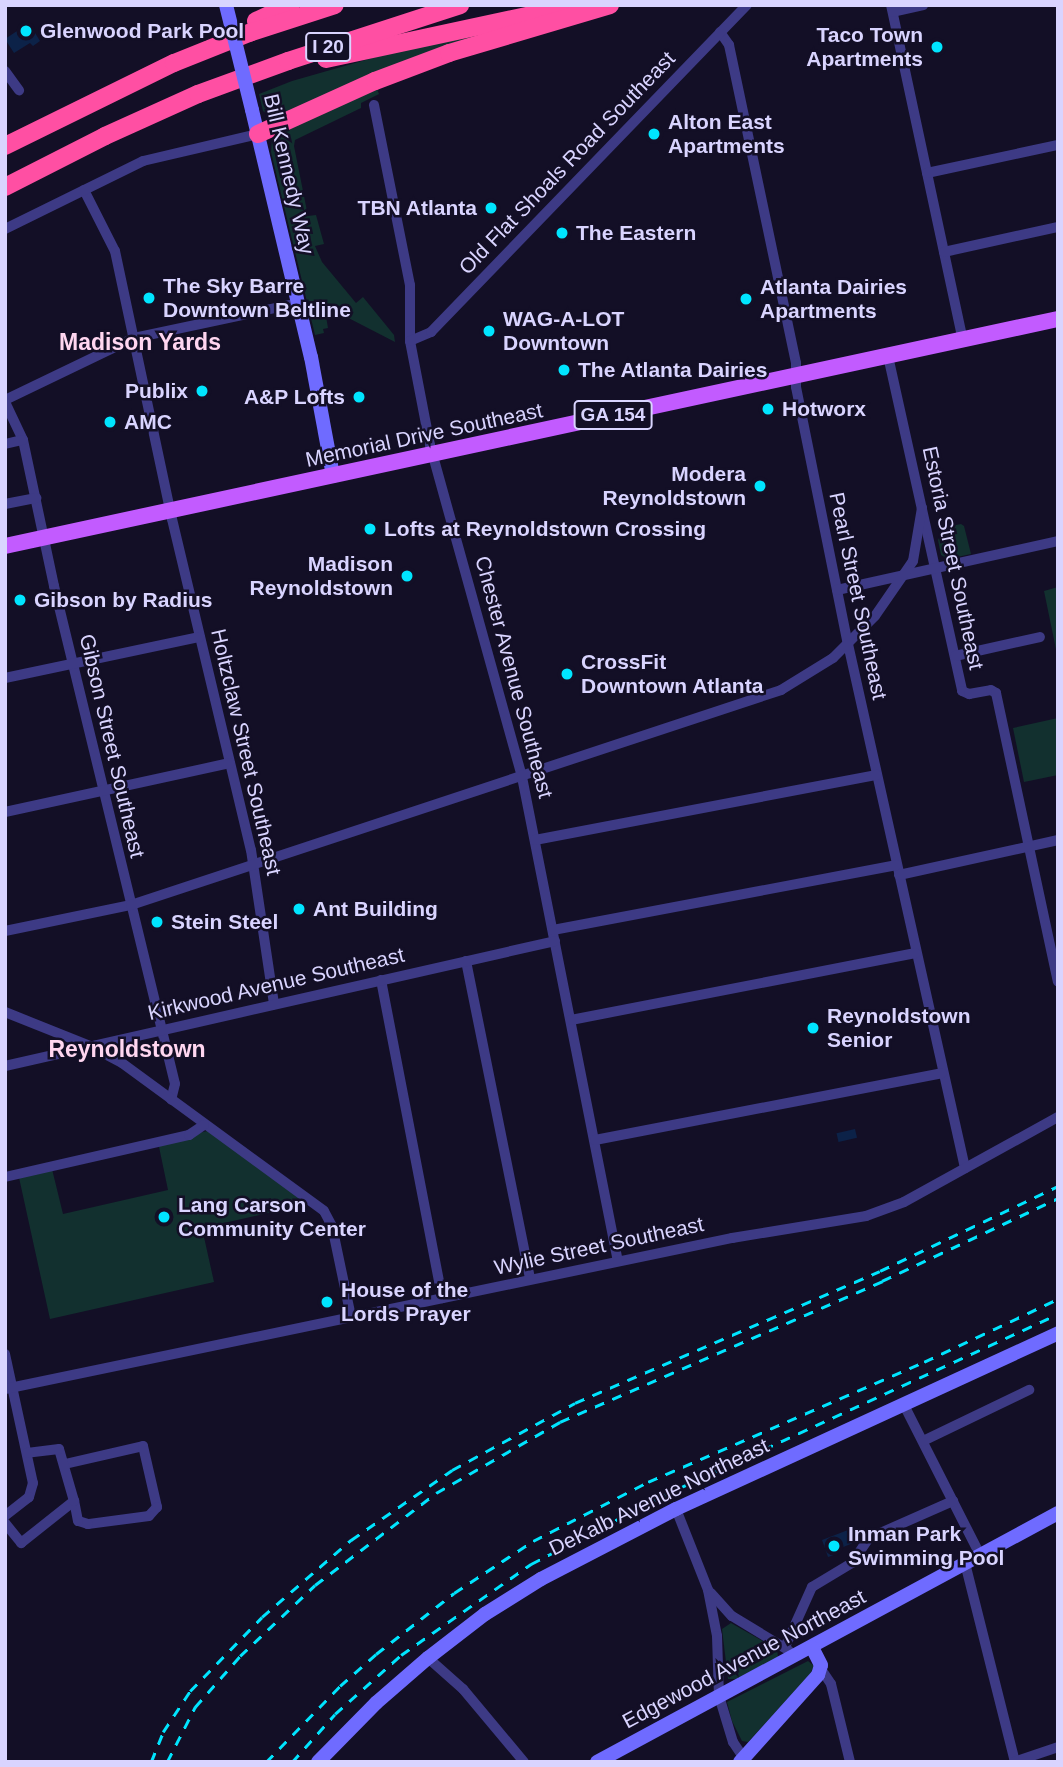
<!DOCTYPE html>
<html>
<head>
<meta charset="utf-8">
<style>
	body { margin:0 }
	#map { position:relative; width:1063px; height:1767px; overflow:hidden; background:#130f26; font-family:Arial,sans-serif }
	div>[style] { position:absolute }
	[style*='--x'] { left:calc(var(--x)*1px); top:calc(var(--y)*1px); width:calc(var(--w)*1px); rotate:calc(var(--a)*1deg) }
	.green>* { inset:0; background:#12302f }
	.water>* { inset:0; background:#0c2248; transform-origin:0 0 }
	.street>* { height:10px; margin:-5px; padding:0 5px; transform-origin:5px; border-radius:5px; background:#3d3a85 }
	.secondary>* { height:14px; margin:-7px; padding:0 7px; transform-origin:7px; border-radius:7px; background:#6f6bff }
	.primary>* { height:16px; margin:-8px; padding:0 8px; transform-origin:8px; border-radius:8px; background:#c25bff }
	.highway>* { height:18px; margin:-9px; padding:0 9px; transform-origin:9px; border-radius:9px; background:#ff4fa3 }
	.rail>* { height:2.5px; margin-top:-1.25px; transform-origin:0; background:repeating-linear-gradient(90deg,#00e5ff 0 10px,transparent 0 19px) }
	.secondary-bridge>* { height:14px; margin:-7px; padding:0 7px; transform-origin:7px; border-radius:7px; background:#6f6bff }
	.dots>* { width:19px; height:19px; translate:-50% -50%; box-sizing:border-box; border:4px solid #130f26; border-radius:50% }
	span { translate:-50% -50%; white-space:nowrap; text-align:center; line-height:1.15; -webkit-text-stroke:5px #130f26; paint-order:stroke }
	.shield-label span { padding:2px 5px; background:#130f26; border:2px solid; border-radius:5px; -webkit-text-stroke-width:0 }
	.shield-label { font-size:19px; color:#d9d4ff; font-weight:700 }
	.poi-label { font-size:21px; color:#d9d4ff; font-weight:700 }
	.left { translate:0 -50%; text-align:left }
	.right { translate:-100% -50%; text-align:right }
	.street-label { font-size:21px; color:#d9d4ff }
	.neighbourhood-label { font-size:23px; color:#ffd6f0; font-weight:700 }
	.frame { position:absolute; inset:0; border:7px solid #d9d4ff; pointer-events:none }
</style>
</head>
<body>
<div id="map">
	<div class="green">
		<div style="clip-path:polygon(527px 25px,274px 119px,263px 111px,259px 94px,292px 81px,390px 53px)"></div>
		<div style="clip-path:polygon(376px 87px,379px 94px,361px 103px,361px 108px,295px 140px,294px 146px,308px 216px,316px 215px,324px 244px,315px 246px,322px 262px,356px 303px,363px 297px,394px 335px,395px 342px,331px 309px,326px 316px,328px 328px,323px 329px,324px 333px,315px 335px,271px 152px,272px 139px,278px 131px)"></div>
		<div style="clip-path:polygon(945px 523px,946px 527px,961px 524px,964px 526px,971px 554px,948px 559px,941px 555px,938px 540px,943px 530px,941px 524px)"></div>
		<div style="clip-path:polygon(1058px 587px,1058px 659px,1044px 591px)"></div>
		<div style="clip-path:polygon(1058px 718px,1058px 775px,1024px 782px,1013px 728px)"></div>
		<div style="clip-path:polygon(212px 1130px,308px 1204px,202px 1228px,214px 1282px,50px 1319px,18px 1173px,51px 1165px,63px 1214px,168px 1190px,158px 1142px)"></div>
		<div style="clip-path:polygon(731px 1623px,777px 1649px,778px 1657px,736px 1679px,728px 1679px,722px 1629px)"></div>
		<div style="clip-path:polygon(808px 1661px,814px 1666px,810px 1674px,748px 1742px,742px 1741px,732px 1721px,727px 1702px)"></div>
	</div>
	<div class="water">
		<div style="clip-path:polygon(29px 23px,40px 41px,33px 46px,30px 43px,14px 53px,5px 39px)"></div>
		<div style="left:855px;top:1129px;width:9px;height:19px;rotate:77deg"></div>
		<div style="clip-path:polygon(848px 1530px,853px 1543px,836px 1550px,837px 1554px,828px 1557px,822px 1540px)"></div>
	</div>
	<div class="street">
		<div style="--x:891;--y:5;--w:343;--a:77.9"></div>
		<div style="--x:893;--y:12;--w:31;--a:-13"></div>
		<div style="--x:720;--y:32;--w:16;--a:55"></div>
		<div style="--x:729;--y:45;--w:325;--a:78.1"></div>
		<div style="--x:796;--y:363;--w:24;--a:90"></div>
		<div style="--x:796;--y:387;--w:262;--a:78.6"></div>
		<div style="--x:848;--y:644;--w:537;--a:77.41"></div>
		<div style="--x:5;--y:71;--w:24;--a:54"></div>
		<div style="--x:374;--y:105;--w:184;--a:78.7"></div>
		<div style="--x:410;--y:285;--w:56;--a:90"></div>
		<div style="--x:410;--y:341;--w:106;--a:79.1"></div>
		<div style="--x:430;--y:445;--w:345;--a:74.5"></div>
		<div style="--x:522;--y:777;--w:493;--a:78.8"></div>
		<div style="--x:927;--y:173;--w:134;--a:-12.1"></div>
		<div style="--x:84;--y:190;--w:68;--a:63.1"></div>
		<div style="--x:115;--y:251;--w:274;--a:78"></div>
		<div style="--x:172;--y:519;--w:340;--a:76.6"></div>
		<div style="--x:251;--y:850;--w:156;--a:81.5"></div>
		<div style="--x:5;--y:229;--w:154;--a:-26.2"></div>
		<div style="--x:143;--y:161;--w:118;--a:-13.2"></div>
		<div style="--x:944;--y:252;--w:117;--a:-12.4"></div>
		<div style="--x:410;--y:341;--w:23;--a:-23"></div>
		<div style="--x:431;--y:332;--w:455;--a:-46"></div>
		<div style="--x:888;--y:356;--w:343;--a:77.5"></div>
		<div style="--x:962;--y:691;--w:8;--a:23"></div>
		<div style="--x:969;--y:694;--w:22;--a:-10"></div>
		<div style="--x:991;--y:690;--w:6;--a:31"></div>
		<div style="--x:996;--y:693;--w:295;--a:77.9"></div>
		<div style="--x:5;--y:400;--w:143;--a:-25.7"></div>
		<div style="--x:134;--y:338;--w:168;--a:-12"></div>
		<div style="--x:5;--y:402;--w:42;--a:64.7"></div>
		<div style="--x:23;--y:440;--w:149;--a:78"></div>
		<div style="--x:54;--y:586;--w:512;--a:76.34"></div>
		<div style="--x:175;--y:1084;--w:16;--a:104"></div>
		<div style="--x:5;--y:444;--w:18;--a:-13"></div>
		<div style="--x:5;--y:504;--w:32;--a:-11"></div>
		<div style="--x:837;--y:590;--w:226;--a:-12.5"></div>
		<div style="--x:955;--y:656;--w:87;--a:-12.6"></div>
		<div style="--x:5;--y:678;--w:199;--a:-11.9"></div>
		<div style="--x:5;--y:812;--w:230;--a:-12.3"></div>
		<div style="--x:535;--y:840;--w:348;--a:-10.8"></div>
		<div style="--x:899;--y:875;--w:163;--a:-12.4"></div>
		<div style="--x:553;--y:930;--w:350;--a:-10.7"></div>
		<div style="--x:5;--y:931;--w:129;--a:-11.7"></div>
		<div style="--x:131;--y:905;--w:685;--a:-18.3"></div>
		<div style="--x:781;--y:690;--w:61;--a:-31.6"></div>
		<div style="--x:833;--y:658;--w:59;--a:-45"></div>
		<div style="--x:875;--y:616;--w:67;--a:-55.4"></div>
		<div style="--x:913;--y:561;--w:54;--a:-80.4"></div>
		<div style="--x:466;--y:961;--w:324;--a:78.6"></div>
		<div style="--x:381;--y:980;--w:324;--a:79.1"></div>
		<div style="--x:5;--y:1012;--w:92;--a:21.8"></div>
		<div style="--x:90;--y:1046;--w:36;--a:28"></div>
		<div style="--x:122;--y:1063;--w:250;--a:36.2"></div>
		<div style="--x:324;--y:1211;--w:17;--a:62"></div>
		<div style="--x:332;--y:1226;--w:93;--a:78.2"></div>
		<div style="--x:571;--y:1020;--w:351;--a:-11"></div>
		<div style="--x:5;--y:1066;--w:564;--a:-12.8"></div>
		<div style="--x:595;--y:1140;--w:353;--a:-10.9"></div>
		<div style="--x:5;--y:1177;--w:189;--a:-12.9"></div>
		<div style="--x:189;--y:1135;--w:18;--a:-34"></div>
		<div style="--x:5;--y:1354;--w:132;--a:77.8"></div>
		<div style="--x:33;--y:1483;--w:15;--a:106"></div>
		<div style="--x:29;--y:1497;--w:31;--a:142"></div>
		<div style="--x:5;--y:1389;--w:743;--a:-11.73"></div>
		<div style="--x:732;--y:1238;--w:136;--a:-9.3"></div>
		<div style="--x:866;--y:1216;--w:40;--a:-20.2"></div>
		<div style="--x:904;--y:1202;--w:176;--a:-28.9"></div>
		<div style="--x:904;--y:1405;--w:168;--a:63.1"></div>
		<div style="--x:923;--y:1441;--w:118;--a:-25.7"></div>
		<div style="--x:65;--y:1464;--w:80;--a:-13"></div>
		<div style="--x:143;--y:1446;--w:63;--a:77.1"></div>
		<div style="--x:157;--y:1507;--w:12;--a:132"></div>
		<div style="--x:149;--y:1516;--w:62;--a:172.5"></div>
		<div style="--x:88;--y:1524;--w:10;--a:-163"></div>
		<div style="--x:78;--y:1521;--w:20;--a:-101"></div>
		<div style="--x:676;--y:1509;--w:87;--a:68.4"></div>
		<div style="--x:708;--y:1590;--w:47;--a:78.9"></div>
		<div style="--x:717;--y:1636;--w:60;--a:88.1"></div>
		<div style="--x:719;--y:1696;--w:48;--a:73.1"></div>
		<div style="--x:733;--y:1742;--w:18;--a:56"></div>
		<div style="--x:5;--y:1523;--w:26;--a:51"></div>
		<div style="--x:21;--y:1543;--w:68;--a:-38.4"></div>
		<div style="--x:74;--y:1501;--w:54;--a:-106.1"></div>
		<div style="--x:59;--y:1449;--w:32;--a:173"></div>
		<div style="--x:965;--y:1563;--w:205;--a:75.9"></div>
		<div style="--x:711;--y:1593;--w:31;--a:48"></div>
		<div style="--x:732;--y:1616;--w:66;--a:31.3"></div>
		<div style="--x:785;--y:1647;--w:66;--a:-65.8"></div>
		<div style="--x:812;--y:1587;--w:47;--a:-31"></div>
		<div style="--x:852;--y:1563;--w:30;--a:-56"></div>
		<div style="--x:869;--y:1538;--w:92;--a:-23.8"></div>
		<div style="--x:428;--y:1658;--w:47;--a:41.5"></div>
		<div style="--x:463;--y:1689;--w:95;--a:50.1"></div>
		<div style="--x:821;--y:1669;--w:18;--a:56"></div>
		<div style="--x:831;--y:1684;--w:80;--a:76.3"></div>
		<div style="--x:1014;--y:1762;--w:46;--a:-18.8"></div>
	</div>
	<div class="secondary">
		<div style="--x:226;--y:5;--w:25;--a:76"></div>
		<div style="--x:252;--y:110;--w:254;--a:76.6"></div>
		<div style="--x:311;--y:357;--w:121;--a:79.5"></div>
		<div style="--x:318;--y:1762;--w:83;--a:-45.5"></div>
		<div style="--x:376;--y:1703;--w:69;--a:-40.9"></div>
		<div style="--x:428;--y:1658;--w:72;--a:-37.7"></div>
		<div style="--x:485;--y:1614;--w:66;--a:-32"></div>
		<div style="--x:541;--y:1579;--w:152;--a:-27.4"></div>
		<div style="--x:676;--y:1509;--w:421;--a:-24.7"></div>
		<div style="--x:597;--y:1762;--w:524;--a:-28.37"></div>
		<div style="--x:740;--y:1762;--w:117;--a:-48.1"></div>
		<div style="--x:818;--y:1675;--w:10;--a:-73"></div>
		<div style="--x:821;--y:1665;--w:20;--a:-117"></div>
	</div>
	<div class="primary">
		<div style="--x:5;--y:546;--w:1077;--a:-12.17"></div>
	</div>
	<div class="highway">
		<div style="--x:256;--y:21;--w:38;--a:-25"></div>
		<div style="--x:326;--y:59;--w:258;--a:-12.1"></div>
		<div style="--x:258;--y:134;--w:128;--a:-24.4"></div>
		<div style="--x:375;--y:81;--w:79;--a:-20.7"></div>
		<div style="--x:449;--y:53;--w:168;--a:-16.6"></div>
		<div style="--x:5;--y:146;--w:188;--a:-26.2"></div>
		<div style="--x:174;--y:63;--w:81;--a:-21.8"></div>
		<div style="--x:249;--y:33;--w:90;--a:-18"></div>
		<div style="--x:5;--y:187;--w:112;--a:-27"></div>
		<div style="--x:105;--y:136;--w:102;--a:-24.3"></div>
		<div style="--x:198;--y:94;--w:96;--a:-20.1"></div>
		<div style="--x:288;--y:61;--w:181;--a:-18"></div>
	</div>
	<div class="rail">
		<div style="--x:151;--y:1762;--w:32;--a:-68"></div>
		<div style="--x:163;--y:1732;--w:49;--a:-56.6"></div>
		<div style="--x:190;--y:1691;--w:103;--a:-45.8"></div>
		<div style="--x:262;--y:1617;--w:118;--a:-40.9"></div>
		<div style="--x:351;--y:1540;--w:123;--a:-34.7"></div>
		<div style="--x:452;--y:1470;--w:140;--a:-28.6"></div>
		<div style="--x:575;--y:1403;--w:332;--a:-23.4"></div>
		<div style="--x:880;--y:1271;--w:197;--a:-25.5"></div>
		<div style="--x:167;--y:1762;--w:62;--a:-63"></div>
		<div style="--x:195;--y:1707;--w:68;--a:-48.6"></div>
		<div style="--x:240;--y:1656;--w:103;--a:-43.4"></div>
		<div style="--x:315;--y:1585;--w:152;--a:-37.2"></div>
		<div style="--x:436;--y:1493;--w:143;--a:-29.8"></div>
		<div style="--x:560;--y:1422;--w:352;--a:-23.6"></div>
		<div style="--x:882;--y:1281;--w:195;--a:-25.2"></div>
		<div style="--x:266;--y:1762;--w:106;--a:-45.8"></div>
		<div style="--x:340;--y:1686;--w:48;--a:-41.6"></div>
		<div style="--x:376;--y:1654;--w:99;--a:-38"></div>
		<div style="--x:454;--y:1593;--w:95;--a:-33.4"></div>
		<div style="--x:533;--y:1541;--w:129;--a:-27.2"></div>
		<div style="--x:648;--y:1482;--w:301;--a:-23.5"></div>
		<div style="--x:924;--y:1362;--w:148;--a:-25.2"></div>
		<div style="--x:292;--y:1762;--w:64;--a:-48.1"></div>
		<div style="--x:335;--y:1714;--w:89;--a:-41.8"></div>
		<div style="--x:401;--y:1655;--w:159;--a:-35"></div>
		<div style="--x:531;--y:1564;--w:145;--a:-27.4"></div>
		<div style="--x:660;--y:1497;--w:438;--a:-24.7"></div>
	</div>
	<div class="secondary-bridge">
		<div style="--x:232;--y:29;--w:83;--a:76.1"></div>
	</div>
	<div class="dots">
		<div style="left:26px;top:31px;background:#00e5ff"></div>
		<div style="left:937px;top:47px;background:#00e5ff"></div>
		<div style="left:654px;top:134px;background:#00e5ff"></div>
		<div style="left:491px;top:208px;background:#00e5ff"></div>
		<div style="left:562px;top:233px;background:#00e5ff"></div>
		<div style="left:149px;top:298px;background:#00e5ff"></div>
		<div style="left:746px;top:299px;background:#00e5ff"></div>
		<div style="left:489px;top:331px;background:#00e5ff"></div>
		<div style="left:564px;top:370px;background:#00e5ff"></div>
		<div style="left:202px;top:391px;background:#00e5ff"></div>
		<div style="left:359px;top:397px;background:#00e5ff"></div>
		<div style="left:768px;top:409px;background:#00e5ff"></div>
		<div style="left:110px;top:422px;background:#00e5ff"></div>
		<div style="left:760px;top:486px;background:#00e5ff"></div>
		<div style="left:370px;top:529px;background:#00e5ff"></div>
		<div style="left:407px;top:576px;background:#00e5ff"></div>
		<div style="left:20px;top:600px;background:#00e5ff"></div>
		<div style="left:567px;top:674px;background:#00e5ff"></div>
		<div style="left:299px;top:909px;background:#00e5ff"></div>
		<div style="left:157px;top:922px;background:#00e5ff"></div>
		<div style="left:813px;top:1028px;background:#00e5ff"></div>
		<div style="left:164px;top:1217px;background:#00e5ff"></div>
		<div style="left:327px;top:1302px;background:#00e5ff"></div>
		<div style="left:834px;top:1546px;background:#00e5ff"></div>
	</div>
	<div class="shield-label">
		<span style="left:328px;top:47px">I 20</span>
		<span style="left:613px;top:415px">GA 154</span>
	</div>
	<div class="poi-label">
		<span class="left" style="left:40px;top:31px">Glenwood Park Pool</span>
		<span class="right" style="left:923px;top:47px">Taco Town<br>Apartments</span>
		<span class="left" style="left:668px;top:134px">Alton East<br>Apartments</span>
		<span class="right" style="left:477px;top:208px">TBN Atlanta</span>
		<span class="left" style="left:576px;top:233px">The Eastern</span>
		<span class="left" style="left:163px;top:298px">The Sky Barre<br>Downtown Beltline</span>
		<span class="left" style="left:760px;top:299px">Atlanta Dairies<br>Apartments</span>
		<span class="left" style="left:503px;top:331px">WAG-A-LOT<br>Downtown</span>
		<span class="left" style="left:578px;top:370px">The Atlanta Dairies</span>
		<span class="right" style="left:188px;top:391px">Publix</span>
		<span class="right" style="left:345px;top:397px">A&amp;P Lofts</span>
		<span class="left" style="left:782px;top:409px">Hotworx</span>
		<span class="left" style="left:124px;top:422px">AMC</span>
		<span class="right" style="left:746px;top:486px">Modera<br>Reynoldstown</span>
		<span class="left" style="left:384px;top:529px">Lofts at Reynoldstown Crossing</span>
		<span class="right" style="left:393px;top:576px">Madison<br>Reynoldstown</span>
		<span class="left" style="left:34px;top:600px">Gibson by Radius</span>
		<span class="left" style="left:581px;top:674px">CrossFit<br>Downtown Atlanta</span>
		<span class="left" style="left:313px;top:909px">Ant Building</span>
		<span class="left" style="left:171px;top:922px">Stein Steel</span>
		<span class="left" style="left:827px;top:1028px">Reynoldstown<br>Senior</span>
		<span class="left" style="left:178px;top:1217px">Lang Carson<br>Community Center</span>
		<span class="left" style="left:341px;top:1302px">House of the<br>Lords Prayer</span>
		<span class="left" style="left:848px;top:1546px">Inman Park<br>Swimming Pool</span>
	</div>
	<div class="street-label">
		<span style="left:567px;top:163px;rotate:-46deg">Old Flat Shoals Road Southeast</span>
		<span style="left:289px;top:174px;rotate:77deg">Bill Kennedy Way</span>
		<span style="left:424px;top:435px;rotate:-12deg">Memorial Drive Southeast</span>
		<span style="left:953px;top:558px;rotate:78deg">Estoria Street Southeast</span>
		<span style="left:858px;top:596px;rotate:78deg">Pearl Street Southeast</span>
		<span style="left:514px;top:677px;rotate:75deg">Chester Avenue Southeast</span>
		<span style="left:112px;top:746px;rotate:77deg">Gibson Street Southeast</span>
		<span style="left:246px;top:752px;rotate:77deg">Holtzclaw Street Southeast</span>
		<span style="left:276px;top:984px;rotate:-13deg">Kirkwood Avenue Southeast</span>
		<span style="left:599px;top:1246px;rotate:-12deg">Wylie Street Southeast</span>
		<span style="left:659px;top:1497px;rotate:-26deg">DeKalb Avenue Northeast</span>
		<span style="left:744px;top:1659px;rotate:-28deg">Edgewood Avenue Northeast</span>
	</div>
	<div class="neighbourhood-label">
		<span style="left:140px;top:342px">Madison Yards</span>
		<span style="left:127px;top:1049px">Reynoldstown</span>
	</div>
	<div class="frame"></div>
</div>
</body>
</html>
